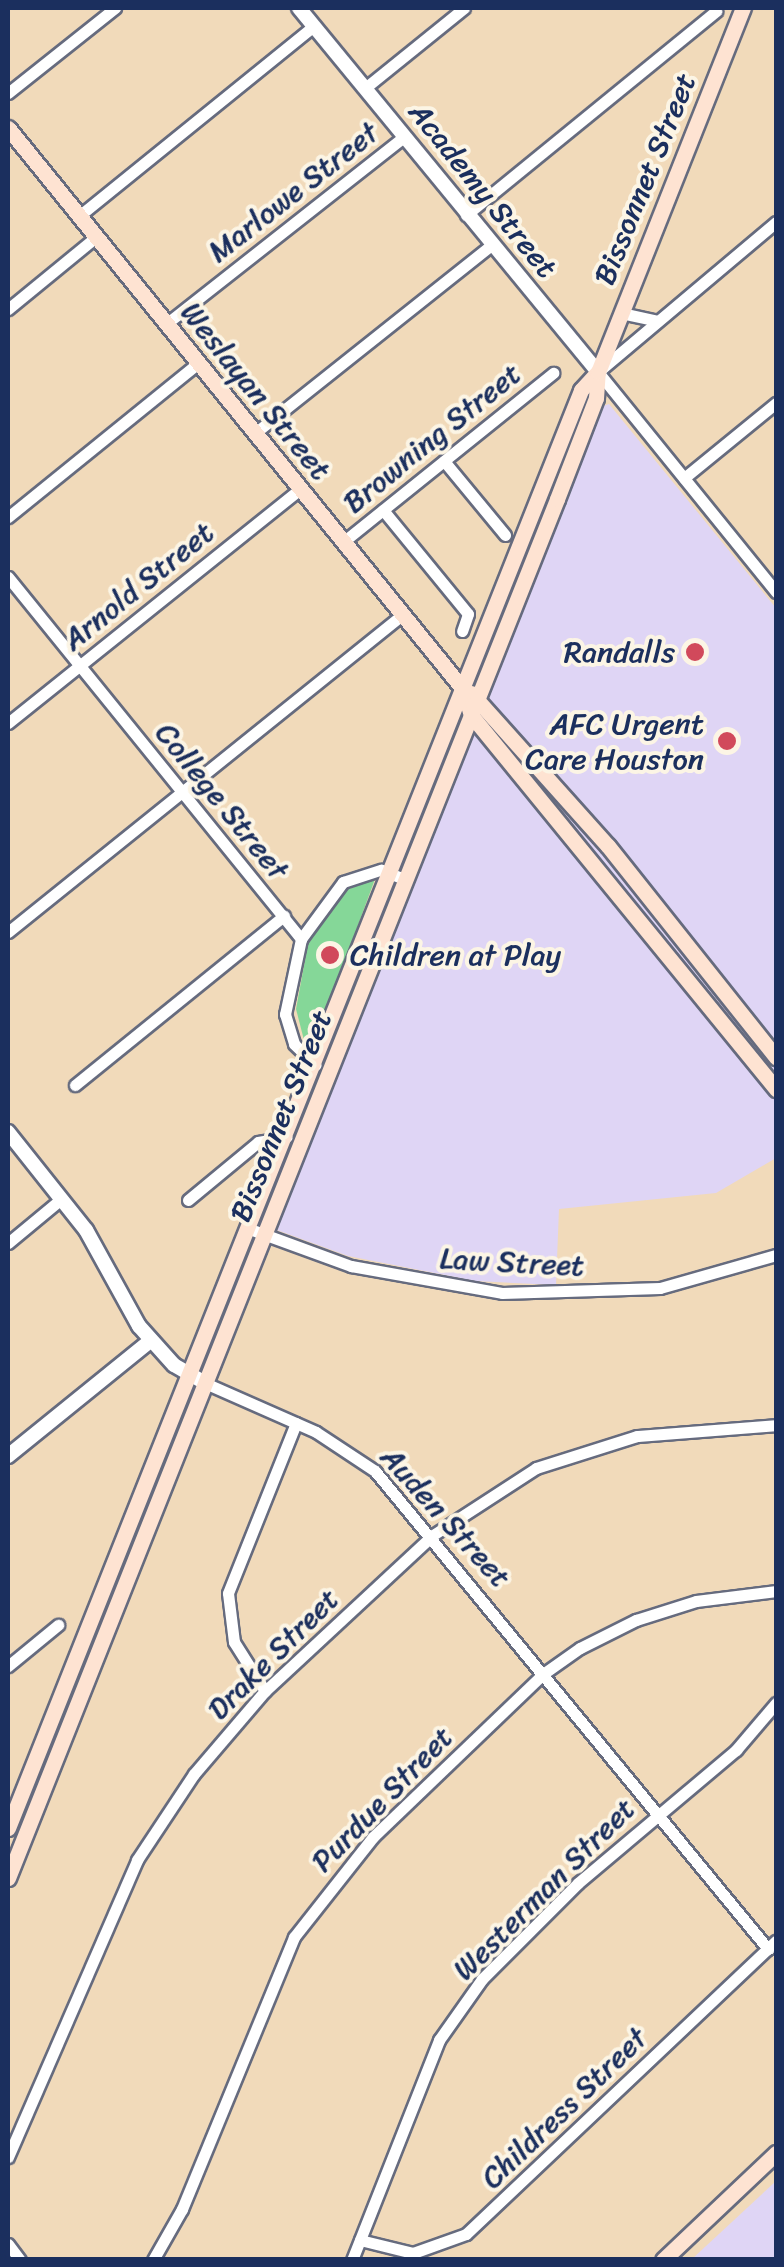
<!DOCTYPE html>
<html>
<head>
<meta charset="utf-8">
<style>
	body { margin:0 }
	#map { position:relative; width:784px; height:2267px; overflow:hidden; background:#f1daba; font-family:Sriracha,sans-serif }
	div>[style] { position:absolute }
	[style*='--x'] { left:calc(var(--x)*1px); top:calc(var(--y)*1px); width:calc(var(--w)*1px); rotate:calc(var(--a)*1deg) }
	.built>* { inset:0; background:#dfd5f5 }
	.green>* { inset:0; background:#85d798 }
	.roads { filter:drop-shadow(2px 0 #666b7e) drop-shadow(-2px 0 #666b7e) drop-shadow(0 2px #666b7e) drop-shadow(0 -2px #666b7e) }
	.minor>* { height:11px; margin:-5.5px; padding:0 5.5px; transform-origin:5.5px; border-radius:5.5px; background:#fff }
	.tertiary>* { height:14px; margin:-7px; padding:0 7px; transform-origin:7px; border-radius:7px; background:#fff }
	.secondary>* { height:15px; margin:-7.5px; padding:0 7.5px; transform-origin:7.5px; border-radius:7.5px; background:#fee3d2 }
	.dots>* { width:28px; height:28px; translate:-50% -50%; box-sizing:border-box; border:5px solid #fcf5e5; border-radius:50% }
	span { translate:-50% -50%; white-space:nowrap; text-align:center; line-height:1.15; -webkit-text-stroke:8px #fcf5e5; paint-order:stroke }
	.street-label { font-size:30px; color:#1b2f5e }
	.poi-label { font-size:30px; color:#1b2f5e }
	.right { translate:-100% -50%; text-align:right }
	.left { translate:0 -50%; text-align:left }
	.frame { position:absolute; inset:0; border:10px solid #1b2f5e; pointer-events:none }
</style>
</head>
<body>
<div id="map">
	<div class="built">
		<div style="clip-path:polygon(609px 404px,776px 608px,776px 1158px,716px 1193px,559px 1209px,556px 1285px,475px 1281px,348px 1256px,274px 1229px,600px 407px)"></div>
		<div style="clip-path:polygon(776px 2181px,776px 2259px,692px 2259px)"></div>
	</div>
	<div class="green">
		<div style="clip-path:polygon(375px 879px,317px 1037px,305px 1044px,296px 1009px,308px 944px,346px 890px)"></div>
	</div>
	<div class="roads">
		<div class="minor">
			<div style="--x:365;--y:88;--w:127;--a:-38.9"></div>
			<div style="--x:8;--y:93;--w:137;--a:-38.5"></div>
			<div style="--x:466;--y:215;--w:323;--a:-39.2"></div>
			<div style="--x:79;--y:216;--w:302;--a:-39"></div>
			<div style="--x:776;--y:222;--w:233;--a:139.9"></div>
			<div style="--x:598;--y:372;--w:283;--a:51"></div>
			<div style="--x:8;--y:309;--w:114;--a:-39.3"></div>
			<div style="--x:621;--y:313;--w:35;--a:12"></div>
			<div style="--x:166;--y:324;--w:303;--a:-38.2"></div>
			<div style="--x:255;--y:433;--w:302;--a:-38.5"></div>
			<div style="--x:444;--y:461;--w:96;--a:50.5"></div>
			<div style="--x:684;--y:478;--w:119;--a:-39.2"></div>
			<div style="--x:383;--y:510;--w:134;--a:50.7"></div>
			<div style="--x:468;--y:614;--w:18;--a:109"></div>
			<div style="--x:8;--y:517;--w:245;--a:-39"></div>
			<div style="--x:343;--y:542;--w:270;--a:-38.8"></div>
			<div style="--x:8;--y:577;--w:466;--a:51"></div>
			<div style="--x:301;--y:939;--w:77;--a:102"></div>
			<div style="--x:285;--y:1014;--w:31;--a:73"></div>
			<div style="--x:294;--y:1044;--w:30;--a:44"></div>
			<div style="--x:8;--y:723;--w:374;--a:-38.7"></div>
			<div style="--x:8;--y:932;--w:506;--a:-38.82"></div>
			<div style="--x:301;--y:939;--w:71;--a:-53.6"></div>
			<div style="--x:343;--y:882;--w:40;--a:-18"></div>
			<div style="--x:381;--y:870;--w:26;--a:21"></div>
			<div style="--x:75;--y:1085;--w:269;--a:-39"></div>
			<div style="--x:188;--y:1200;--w:91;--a:-39.6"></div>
			<div style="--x:258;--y:1142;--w:29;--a:-10"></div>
			<div style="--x:247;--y:1228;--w:111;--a:20.1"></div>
			<div style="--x:351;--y:1266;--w:153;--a:10.1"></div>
			<div style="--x:502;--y:1293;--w:158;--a:-1.8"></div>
			<div style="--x:660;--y:1288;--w:121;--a:-15.9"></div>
			<div style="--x:8;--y:1243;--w:69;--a:-39.7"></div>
			<div style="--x:205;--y:1383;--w:121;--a:23.8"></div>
			<div style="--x:316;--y:1432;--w:71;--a:33.5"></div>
			<div style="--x:375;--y:1471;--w:619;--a:50.57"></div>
			<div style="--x:8;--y:1666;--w:65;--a:-39.4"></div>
			<div style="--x:265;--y:1691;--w:58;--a:-122.3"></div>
			<div style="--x:234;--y:1642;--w:49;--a:-97"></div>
			<div style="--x:228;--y:1593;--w:183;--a:-68.2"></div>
			<div style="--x:8;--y:2157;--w:324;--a:-66.5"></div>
			<div style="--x:137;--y:1860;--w:103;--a:-56.5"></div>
			<div style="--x:194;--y:1774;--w:109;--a:-49.5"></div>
			<div style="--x:265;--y:1691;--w:229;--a:-42.9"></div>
			<div style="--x:433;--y:1535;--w:123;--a:-33"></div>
			<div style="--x:536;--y:1468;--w:106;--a:-17.6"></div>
			<div style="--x:637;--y:1436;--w:139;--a:-4.5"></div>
			<div style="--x:360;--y:2240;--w:55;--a:13.8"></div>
			<div style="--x:413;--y:2253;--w:56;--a:-19.7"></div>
			<div style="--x:466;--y:2234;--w:427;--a:-43.4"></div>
			<div style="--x:8;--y:2244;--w:20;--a:53"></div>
			<div style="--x:153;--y:2260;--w:59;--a:-60.4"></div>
			<div style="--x:182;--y:2209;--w:294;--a:-67.6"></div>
			<div style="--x:294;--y:1937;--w:127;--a:-51.7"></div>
			<div style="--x:373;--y:1837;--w:236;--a:-43.8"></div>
			<div style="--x:543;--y:1674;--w:45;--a:-35.1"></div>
			<div style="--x:580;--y:1648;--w:63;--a:-26.6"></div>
			<div style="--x:636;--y:1620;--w:63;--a:-17.6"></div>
			<div style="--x:696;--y:1601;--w:81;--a:-7.1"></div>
			<div style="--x:352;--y:2260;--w:237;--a:-68.4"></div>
			<div style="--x:439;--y:2040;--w:75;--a:-54.8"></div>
			<div style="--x:482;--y:1979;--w:136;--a:-45"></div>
			<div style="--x:578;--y:1883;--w:207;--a:-40.1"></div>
			<div style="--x:736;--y:1750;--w:62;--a:-49.6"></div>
		</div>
		<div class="tertiary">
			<div style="--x:299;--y:8;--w:471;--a:50.6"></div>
			<div style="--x:8;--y:1132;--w:125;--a:51.5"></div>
			<div style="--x:86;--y:1230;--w:110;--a:61.1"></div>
			<div style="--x:139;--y:1326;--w:52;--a:48.1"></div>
			<div style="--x:174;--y:1365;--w:36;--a:30"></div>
			<div style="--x:8;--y:1456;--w:184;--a:-39"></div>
		</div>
		<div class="secondary">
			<div style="--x:8;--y:128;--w:722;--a:50.96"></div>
			<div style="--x:463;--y:689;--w:27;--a:73"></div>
			<div style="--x:471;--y:715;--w:483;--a:50.8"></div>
			<div style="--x:471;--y:693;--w:205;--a:48.2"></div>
			<div style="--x:608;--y:846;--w:270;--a:51.5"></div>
			<div style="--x:8;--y:1828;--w:1548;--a:-68.27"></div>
			<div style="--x:581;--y:390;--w:25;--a:-47"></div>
			<div style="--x:8;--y:1878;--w:1484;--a:-68.29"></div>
			<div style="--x:557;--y:499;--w:108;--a:-68.9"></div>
			<div style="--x:596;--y:398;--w:26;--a:-86"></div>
			<div style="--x:598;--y:372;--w:392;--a:-68.3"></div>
			<div style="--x:663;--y:2260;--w:156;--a:-43.4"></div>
		</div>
	</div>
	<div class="dots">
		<div style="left:695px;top:652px;background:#d1495b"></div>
		<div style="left:727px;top:741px;background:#d1495b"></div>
		<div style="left:330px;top:955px;background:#d1495b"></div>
	</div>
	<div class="street-label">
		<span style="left:645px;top:179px;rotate:-68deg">Bissonnet Street</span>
		<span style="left:483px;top:190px;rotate:51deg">Academy Street</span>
		<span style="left:293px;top:192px;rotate:-38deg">Marlowe Street</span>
		<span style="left:256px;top:391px;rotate:51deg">Weslayan Street</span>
		<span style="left:432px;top:438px;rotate:-39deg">Browning Street</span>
		<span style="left:138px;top:586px;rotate:-39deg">Arnold Street</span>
		<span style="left:222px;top:801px;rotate:51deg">College Street</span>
		<span style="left:281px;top:1116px;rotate:-68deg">Bissonnet Street</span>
		<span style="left:512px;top:1262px;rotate:3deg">Law Street</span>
		<span style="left:446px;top:1517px;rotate:48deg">Auden Street</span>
		<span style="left:273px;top:1654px;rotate:-45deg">Drake Street</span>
		<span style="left:382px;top:1799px;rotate:-46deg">Purdue Street</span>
		<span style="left:544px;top:1889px;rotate:-45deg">Westerman Street</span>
		<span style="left:564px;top:2108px;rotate:-44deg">Childress Street</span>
	</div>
	<div class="poi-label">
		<span class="right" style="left:675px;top:652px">Randalls</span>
		<span class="right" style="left:704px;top:741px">AFC Urgent<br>Care Houston</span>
		<span class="left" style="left:350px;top:955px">Children at Play</span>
	</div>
	<div class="frame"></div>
</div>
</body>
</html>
